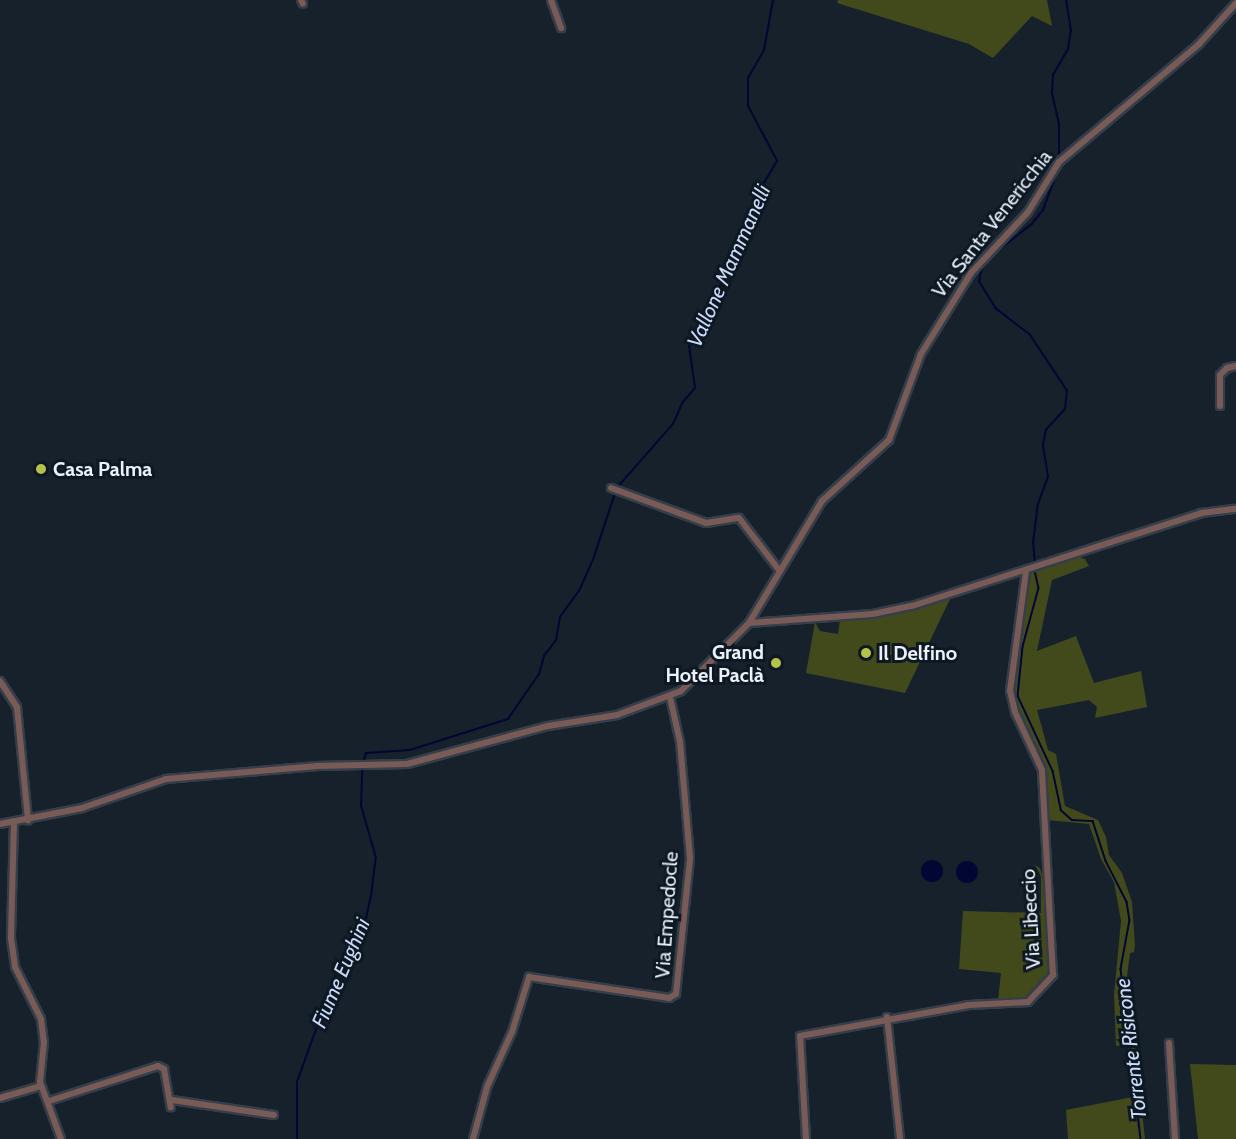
<!DOCTYPE html>
<html>
<head>
<meta charset="utf-8">
<style>
	body { margin:0 }
	#map { position:relative; width:1236px; height:1139px; overflow:hidden; background:#17212c; font-family:Cabin,sans-serif }
	div>[style] { position:absolute }
	[style*='--x'] { left:calc(var(--x)*1px); top:calc(var(--y)*1px); width:calc(var(--w)*1px); rotate:calc(var(--a)*1deg) }
	.green>* { inset:0; background:#424a1c }
	.water>* { inset:0; background:#010732 }
	.round { border-radius:50% }
	.stream>* { height:1.5px; margin:-0.75px; padding:0 0.75px; transform-origin:0.75px; border-radius:0.75px; background:#010732 }
	.roads { filter:drop-shadow(2px 0 #353e49) drop-shadow(-2px 0 #353e49) drop-shadow(0 2px #353e49) drop-shadow(0 -2px #353e49) }
	.minor>* { height:6px; margin:-3px; padding:0 3px; transform-origin:3px; border-radius:3px; background:#785b56 }
	.dots>* { width:16px; height:16px; translate:-50% -50%; box-sizing:border-box; border:3px solid #0e1822; border-radius:50% }
	span { translate:-50% -50%; white-space:nowrap; text-align:center; line-height:1.15; -webkit-text-stroke:6px #0e1822; paint-order:stroke }
	.street-label { font-size:20px; color:#eaf1f9 }
	.poi-label { font-size:20px; color:#eaf1f9; font-weight:700 }
	.left { translate:0 -50%; text-align:left }
	.right { translate:-100% -50%; text-align:right }
	.water-label { font-size:21px; color:#cadaf9; font-style:italic }
</style>
</head>
<body>
<div id="map">
	<div class="green">
		<div style="clip-path:polygon(838px 0,1047px 0,1052px 26px,1032px 16px,993px 58px,969px 44px,837px 3px)"></div>
		<div style="clip-path:polygon(1078px 557px,1085px 559px,1089px 566px,1052px 580px,1037px 651px,1076px 636px,1094px 683px,1141px 671px,1147px 707px,1095px 718px,1097px 707px,1089px 700px,1037px 710px,1048px 750px,1056px 754px,1065px 806px,1098px 820px,1106px 837px,1109px 855px,1122px 873px,1132px 902px,1135px 946px,1134px 952px,1130px 953px,1127px 976px,1145px 1139px,1068px 1139px,1066px 1110px,1133px 1097px,1126px 1045px,1116px 1046px,1114px 995px,1121px 921px,1114px 882px,1101px 859px,1089px 824px,1047px 820px,1042px 762px,1013px 693px,1030px 573px)"></div>
		<div style="clip-path:polygon(950px 599px,905px 693px,806px 673px,815px 622px,820px 631px,838px 634px,840px 620px,876px 617px)"></div>
		<div style="clip-path:polygon(1035px 865px,1040px 868px,1043px 879px,1051px 975px,1030px 998px,998px 1000px,1001px 973px,959px 969px,963px 911px,1041px 913px,1041px 876px)"></div>
		<div style="clip-path:polygon(1190px 1064px,1236px 1065px,1236px 1139px,1198px 1139px)"></div>
	</div>
	<div class="water">
		<div class="round" style="left:921px;top:860px;width:22px;height:22px"></div>
		<div class="round" style="left:956px;top:861px;width:22px;height:22px"></div>
	</div>
	<div class="stream">
		<div style="--x:1059;--y:159;--w:35;--a:-90"></div>
		<div style="--x:1059;--y:124;--w:32;--a:-103"></div>
		<div style="--x:1052;--y:93;--w:18;--a:-87"></div>
		<div style="--x:1053;--y:75;--w:30;--a:-60"></div>
		<div style="--x:1068;--y:49;--w:18;--a:-81"></div>
		<div style="--x:1071;--y:31;--w:31;--a:-99"></div>
		<div style="--x:616;--y:489;--w:86;--a:-48.8"></div>
		<div style="--x:673;--y:424;--w:24;--a:-66"></div>
		<div style="--x:683;--y:402;--w:18;--a:-49"></div>
		<div style="--x:695;--y:388;--w:42;--a:-98.1"></div>
		<div style="--x:689;--y:346;--w:82;--a:-62.5"></div>
		<div style="--x:727;--y:273;--w:78;--a:-69.7"></div>
		<div style="--x:754;--y:200;--w:45;--a:-59.5"></div>
		<div style="--x:777;--y:161;--w:62;--a:-117.8"></div>
		<div style="--x:748;--y:106;--w:28;--a:-90"></div>
		<div style="--x:748;--y:78;--w:32;--a:-60"></div>
		<div style="--x:764;--y:50;--w:51;--a:-79.8"></div>
		<div style="--x:1035;--y:564;--w:21;--a:-95"></div>
		<div style="--x:1033;--y:543;--w:39;--a:-83"></div>
		<div style="--x:1038;--y:504;--w:29;--a:-70"></div>
		<div style="--x:1048;--y:477;--w:32;--a:-99"></div>
		<div style="--x:1043;--y:445;--w:15;--a:-79"></div>
		<div style="--x:1046;--y:430;--w:28;--a:-48"></div>
		<div style="--x:1065;--y:409;--w:18;--a:-84"></div>
		<div style="--x:1067;--y:391;--w:67;--a:-123.5"></div>
		<div style="--x:1030;--y:335;--w:43;--a:-142.6"></div>
		<div style="--x:996;--y:309;--w:32;--a:-122"></div>
		<div style="--x:979;--y:282;--w:11;--a:-80"></div>
		<div style="--x:981;--y:271;--w:18;--a:-56"></div>
		<div style="--x:991;--y:256;--w:52;--a:-38"></div>
		<div style="--x:1032;--y:224;--w:18;--a:-52"></div>
		<div style="--x:1043;--y:210;--w:46;--a:-69.6"></div>
		<div style="--x:1035;--y:571;--w:17;--a:77"></div>
		<div style="--x:1039;--y:588;--w:61;--a:105.2"></div>
		<div style="--x:1023;--y:647;--w:49;--a:95.8"></div>
		<div style="--x:1018;--y:696;--w:83;--a:65"></div>
		<div style="--x:1053;--y:771;--w:40;--a:78"></div>
		<div style="--x:1061;--y:810;--w:15;--a:42"></div>
		<div style="--x:1072;--y:820;--w:21;--a:3"></div>
		<div style="--x:1093;--y:821;--w:42;--a:72"></div>
		<div style="--x:1106;--y:861;--w:46;--a:62.9"></div>
		<div style="--x:1127;--y:902;--w:18;--a:81"></div>
		<div style="--x:1130;--y:920;--w:50;--a:100.4"></div>
		<div style="--x:1121;--y:969;--w:171;--a:83.3"></div>
		<div style="--x:363;--y:764;--w:11;--a:-75"></div>
		<div style="--x:366;--y:753;--w:44;--a:-3.9"></div>
		<div style="--x:410;--y:750;--w:103;--a:-17.6"></div>
		<div style="--x:508;--y:719;--w:55;--a:-55.4"></div>
		<div style="--x:539;--y:674;--w:19;--a:-74"></div>
		<div style="--x:544;--y:656;--w:20;--a:-53"></div>
		<div style="--x:556;--y:640;--w:23;--a:-80"></div>
		<div style="--x:560;--y:617;--w:32;--a:-54"></div>
		<div style="--x:579;--y:591;--w:37;--a:-66"></div>
		<div style="--x:594;--y:557;--w:67;--a:-71.8"></div>
		<div style="--x:297;--y:1139;--w:57;--a:-90"></div>
		<div style="--x:297;--y:1082;--w:112;--a:-70.1"></div>
		<div style="--x:335;--y:977;--w:52;--a:-57.5"></div>
		<div style="--x:363;--y:933;--w:38;--a:-78"></div>
		<div style="--x:371;--y:896;--w:38;--a:-83"></div>
		<div style="--x:376;--y:858;--w:54;--a:-106.1"></div>
		<div style="--x:361;--y:806;--w:38;--a:-88"></div>
	</div>
	<div class="roads">
		<div class="minor">
			<div style="--x:301;--y:0;--w:4;--a:63"></div>
			<div style="--x:551;--y:0;--w:30;--a:70"></div>
			<div style="--x:1220;--y:406;--w:31;--a:-90"></div>
			<div style="--x:1220;--y:375;--w:10;--a:-45"></div>
			<div style="--x:1227;--y:368;--w:9;--a:-13"></div>
			<div style="--x:611;--y:488;--w:101;--a:20.2"></div>
			<div style="--x:706;--y:523;--w:33;--a:-9"></div>
			<div style="--x:739;--y:518;--w:66;--a:52.4"></div>
			<div style="--x:749;--y:623;--w:142;--a:-59.1"></div>
			<div style="--x:822;--y:501;--w:91;--a:-42.3"></div>
			<div style="--x:889;--y:440;--w:92;--a:-69.6"></div>
			<div style="--x:921;--y:354;--w:95;--a:-58.3"></div>
			<div style="--x:971;--y:273;--w:83;--a:-46.9"></div>
			<div style="--x:1028;--y:212;--w:59;--a:-58.2"></div>
			<div style="--x:1059;--y:162;--w:183;--a:-40.1"></div>
			<div style="--x:1199;--y:44;--w:55;--a:-47.9"></div>
			<div style="--x:0;--y:681;--w:31;--a:57"></div>
			<div style="--x:17;--y:707;--w:114;--a:84.4"></div>
			<div style="--x:14;--y:822;--w:116;--a:91.5"></div>
			<div style="--x:11;--y:938;--w:29;--a:82"></div>
			<div style="--x:15;--y:967;--w:58;--a:63.4"></div>
			<div style="--x:41;--y:1019;--w:23;--a:83"></div>
			<div style="--x:44;--y:1042;--w:40;--a:95.7"></div>
			<div style="--x:40;--y:1082;--w:61;--a:69.8"></div>
			<div style="--x:0;--y:824;--w:84;--a:-11"></div>
			<div style="--x:82;--y:808;--w:89;--a:-19"></div>
			<div style="--x:166;--y:779;--w:152;--a:-4.9"></div>
			<div style="--x:317;--y:766;--w:90;--a:-1.3"></div>
			<div style="--x:407;--y:764;--w:146;--a:-15.1"></div>
			<div style="--x:548;--y:726;--w:70;--a:-9.1"></div>
			<div style="--x:617;--y:715;--w:68;--a:-20.6"></div>
			<div style="--x:681;--y:691;--w:96;--a:-45"></div>
			<div style="--x:749;--y:623;--w:124;--a:-4.2"></div>
			<div style="--x:873;--y:614;--w:40;--a:-12"></div>
			<div style="--x:912;--y:606;--w:304;--a:-17.8"></div>
			<div style="--x:1201;--y:513;--w:35;--a:-7"></div>
			<div style="--x:887;--y:1017;--w:123;--a:83.9"></div>
			<div style="--x:1169;--y:1043;--w:96;--a:86.4"></div>
			<div style="--x:0;--y:1098;--w:43;--a:-16.3"></div>
			<div style="--x:172;--y:1100;--w:103;--a:8.4"></div>
			<div style="--x:49;--y:1101;--w:114;--a:-17.8"></div>
			<div style="--x:158;--y:1066;--w:7;--a:27"></div>
			<div style="--x:164;--y:1069;--w:39;--a:80"></div>
			<div style="--x:473;--y:1139;--w:54;--a:-74.9"></div>
			<div style="--x:487;--y:1087;--w:60;--a:-65.6"></div>
			<div style="--x:512;--y:1032;--w:58;--a:-72.8"></div>
			<div style="--x:529;--y:977;--w:142;--a:8.5"></div>
			<div style="--x:669;--y:998;--w:8;--a:-30"></div>
			<div style="--x:676;--y:994;--w:137;--a:-84.1"></div>
			<div style="--x:690;--y:858;--w:116;--a:-94.9"></div>
			<div style="--x:680;--y:742;--w:46;--a:-102.5"></div>
			<div style="--x:806;--y:1139;--w:103;--a:-93.3"></div>
			<div style="--x:800;--y:1036;--w:172;--a:-10.4"></div>
			<div style="--x:969;--y:1005;--w:59;--a:-2.9"></div>
			<div style="--x:1028;--y:1002;--w:37;--a:-47"></div>
			<div style="--x:1053;--y:975;--w:205;--a:-93.1"></div>
			<div style="--x:1042;--y:770;--w:64;--a:-115"></div>
			<div style="--x:1015;--y:712;--w:22;--a:-103"></div>
			<div style="--x:1010;--y:691;--w:121;--a:-82.4"></div>
		</div>
	</div>
	<div class="dots">
		<div style="left:41px;top:469px;background:#b4c24a"></div>
		<div style="left:866px;top:653px;background:#b4c24a"></div>
		<div style="left:776px;top:663px;background:#b4c24a"></div>
	</div>
	<div class="street-label">
		<span style="left:992px;top:224px;rotate:-52deg">Via Santa Venericchia</span>
		<span style="left:667px;top:915px;rotate:-86deg">Via Empedocle</span>
		<span style="left:1031px;top:919px;rotate:-93deg">Via Libeccio</span>
	</div>
	<div class="poi-label">
		<span class="left" style="left:53px;top:469px">Casa Palma</span>
		<span class="right" style="left:764px;top:664px">Grand<br>Hotel Paclà</span>
		<span class="left" style="left:878px;top:653px">Il Delfino</span>
	</div>
	<div class="water-label">
		<span style="left:729px;top:266px;rotate:-66deg">Vallone Mammanelli</span>
		<span style="left:341px;top:973px;rotate:-67deg">Fiume Eughini</span>
		<span style="left:1131px;top:1049px;rotate:-97deg">Torrente Risicone</span>
	</div>
</div>
</body>
</html>
